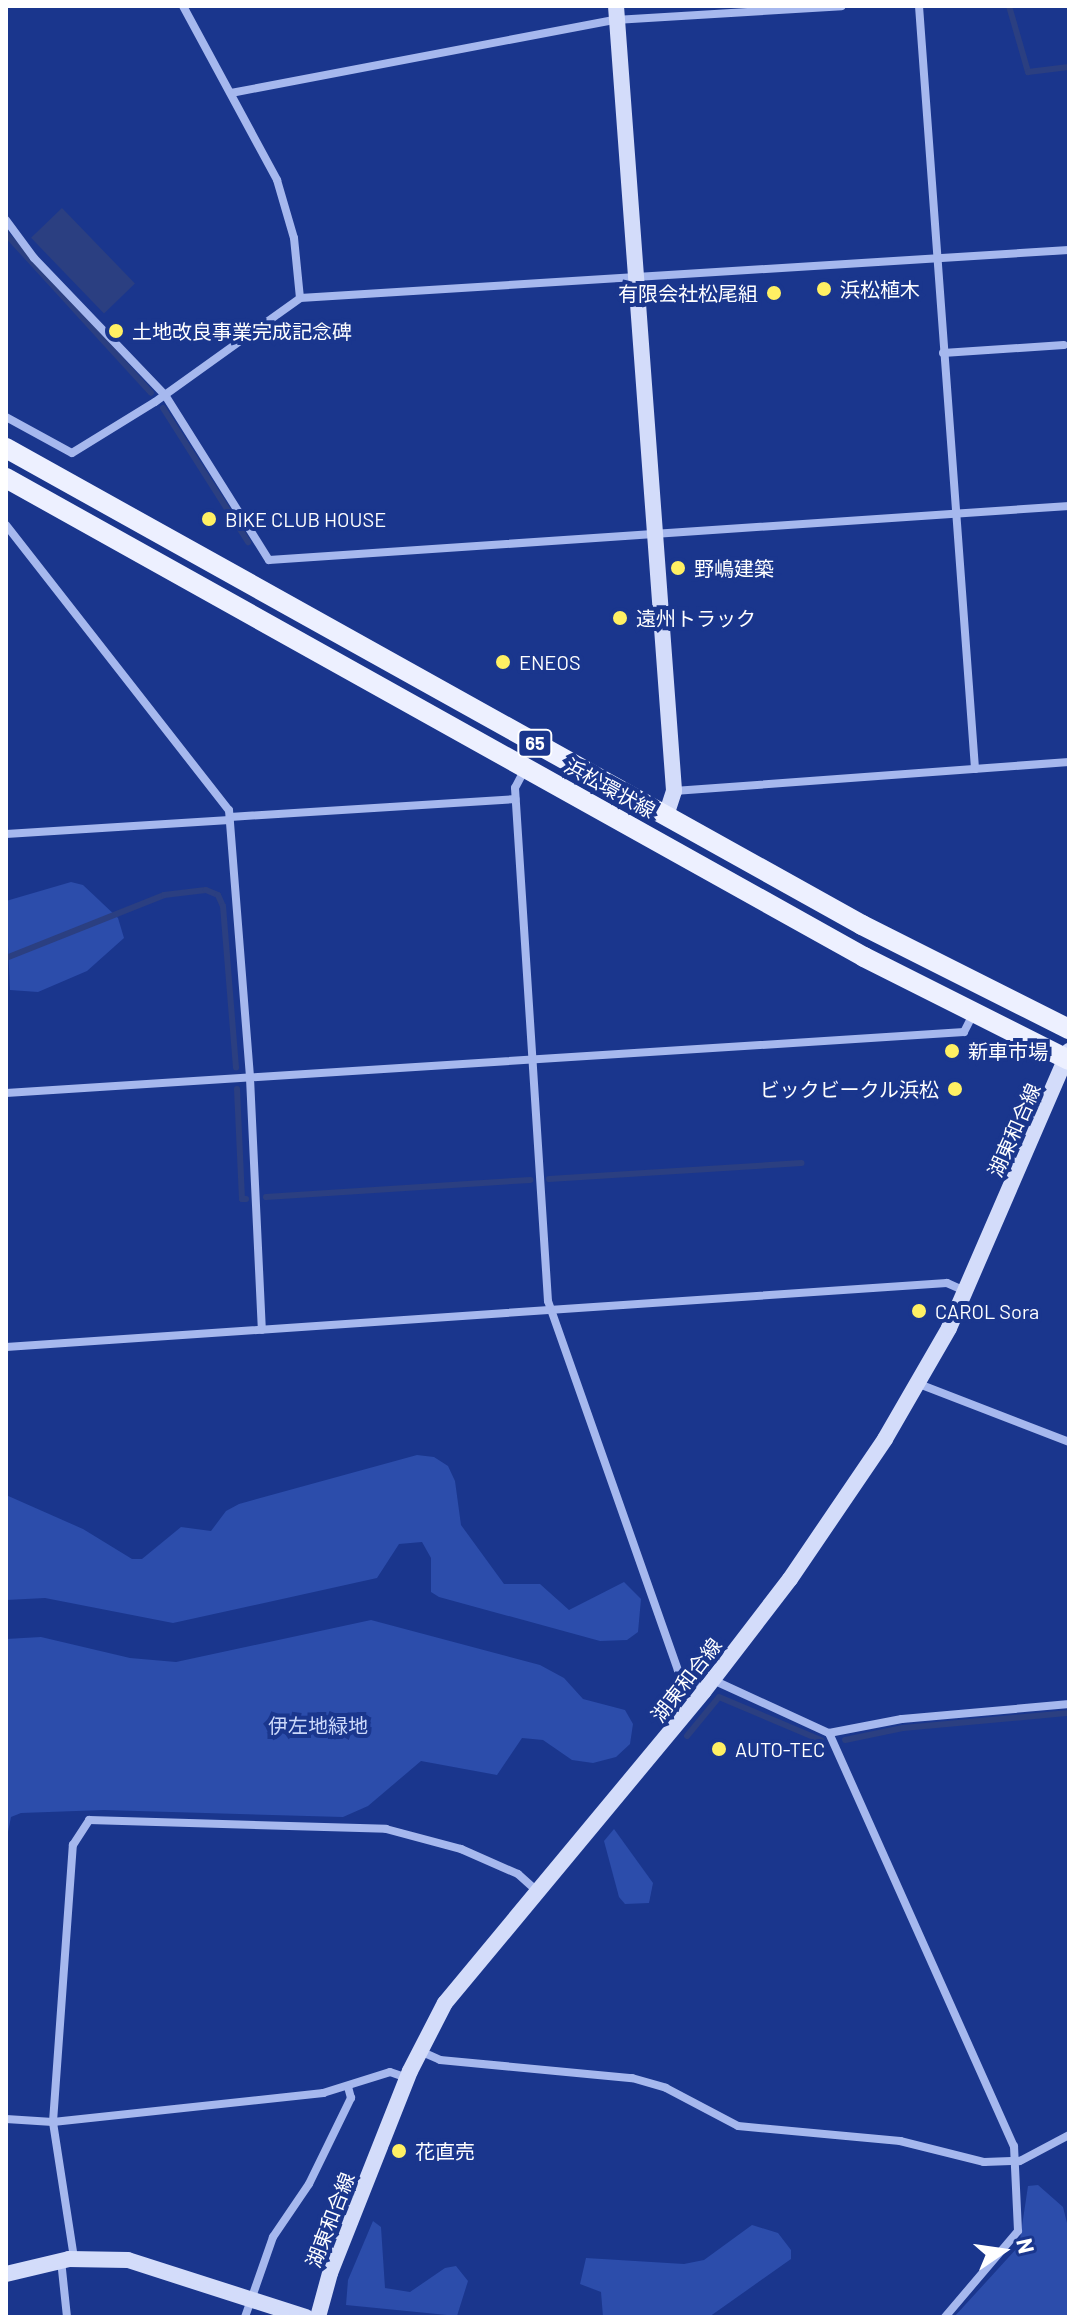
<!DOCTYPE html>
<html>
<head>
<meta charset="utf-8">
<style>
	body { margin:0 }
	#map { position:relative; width:1075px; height:2323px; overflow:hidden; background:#1a368d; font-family:Barlow,"Noto Sans JP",sans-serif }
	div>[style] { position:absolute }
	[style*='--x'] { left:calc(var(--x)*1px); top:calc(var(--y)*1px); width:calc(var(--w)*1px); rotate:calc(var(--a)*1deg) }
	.green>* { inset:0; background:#2c4dab }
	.water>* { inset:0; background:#2b3f81; transform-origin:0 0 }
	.stream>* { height:6px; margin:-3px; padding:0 3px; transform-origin:3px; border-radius:3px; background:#2b3f81 }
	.street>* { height:8px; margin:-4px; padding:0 4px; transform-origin:4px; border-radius:4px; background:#a6b8ee }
	.secondary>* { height:16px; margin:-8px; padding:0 8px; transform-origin:8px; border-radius:8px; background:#d3dcfa }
	.primary>* { height:20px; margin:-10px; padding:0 10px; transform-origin:10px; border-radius:10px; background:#edf0ff }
	.dots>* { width:22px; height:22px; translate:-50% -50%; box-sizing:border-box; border:4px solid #1a368d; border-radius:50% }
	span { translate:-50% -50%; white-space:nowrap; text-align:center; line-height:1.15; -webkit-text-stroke:8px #1a368d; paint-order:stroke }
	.shield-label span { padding:2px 6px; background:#1a368d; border:2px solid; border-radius:6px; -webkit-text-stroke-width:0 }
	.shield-label { font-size:18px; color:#fff; font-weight:700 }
	.poi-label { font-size:20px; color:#fff }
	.left { translate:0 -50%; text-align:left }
	.right { translate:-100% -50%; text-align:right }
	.street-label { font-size:20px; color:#fff }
	.park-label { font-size:20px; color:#cbd8fa }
	.frame { position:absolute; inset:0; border:8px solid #fff; pointer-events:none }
	.north { position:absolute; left:963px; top:2211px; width:80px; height:80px; -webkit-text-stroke:6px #1a368d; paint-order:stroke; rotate:77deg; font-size:22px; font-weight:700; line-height:32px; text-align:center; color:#fff }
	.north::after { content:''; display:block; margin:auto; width:28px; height:36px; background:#fff; clip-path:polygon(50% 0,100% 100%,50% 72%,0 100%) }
</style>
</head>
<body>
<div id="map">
	<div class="green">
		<div style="clip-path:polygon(71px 882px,83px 885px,118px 918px,124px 938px,87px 971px,38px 992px,10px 990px,6px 901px)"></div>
		<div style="clip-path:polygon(417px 1455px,434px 1457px,448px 1466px,455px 1481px,461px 1525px,504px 1584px,540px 1584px,569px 1610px,624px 1582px,641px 1599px,638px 1632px,627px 1640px,600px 1641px,439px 1597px,431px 1592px,431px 1558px,422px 1542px,399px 1544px,377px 1578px,173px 1623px,45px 1598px,6px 1600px,6px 1495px,83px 1529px,132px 1559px,142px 1559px,181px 1527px,211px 1531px,226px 1511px,239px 1504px)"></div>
		<div style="clip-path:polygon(371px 1620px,540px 1665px,564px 1678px,583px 1699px,625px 1710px,633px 1724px,630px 1744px,616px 1757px,593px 1763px,572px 1760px,543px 1740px,522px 1738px,497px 1775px,421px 1761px,368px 1806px,343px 1817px,104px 1810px,21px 1813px,11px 1817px,6px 1842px,6px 1639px,41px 1637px,130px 1658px,176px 1662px)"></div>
		<div style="clip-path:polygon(614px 1829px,653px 1883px,649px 1903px,625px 1904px,619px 1897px,604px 1841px)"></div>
		<div style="clip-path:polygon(1038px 2185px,1063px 2207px,1069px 2231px,1069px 2317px,954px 2317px,1019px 2246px,1028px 2186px)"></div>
		<div style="clip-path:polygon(373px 2221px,381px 2227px,385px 2288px,410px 2292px,445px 2268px,456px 2266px,468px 2281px,457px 2316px,346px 2305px,348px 2280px)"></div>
		<div style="clip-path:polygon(752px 2225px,778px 2233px,791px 2250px,791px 2259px,709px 2317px,603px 2317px,601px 2292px,580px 2284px,586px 2258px,684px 2264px,704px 2260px)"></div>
	</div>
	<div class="water">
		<div style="left:62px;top:208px;width:105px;height:43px;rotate:46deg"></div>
	</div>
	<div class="stream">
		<div style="--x:1009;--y:6;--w:69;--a:73.9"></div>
		<div style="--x:1028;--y:72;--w:41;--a:-7"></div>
		<div style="--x:6;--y:234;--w:215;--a:47.6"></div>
		<div style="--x:163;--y:408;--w:159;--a:57.6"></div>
		<div style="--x:6;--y:958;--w:170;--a:-21.7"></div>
		<div style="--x:164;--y:895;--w:42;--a:-6.8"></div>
		<div style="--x:206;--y:890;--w:13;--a:23"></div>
		<div style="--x:218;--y:895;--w:12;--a:66"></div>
		<div style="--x:223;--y:906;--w:162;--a:85.4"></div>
		<div style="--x:237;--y:1089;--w:110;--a:87.4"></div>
		<div style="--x:242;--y:1199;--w:4;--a:0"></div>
		<div style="--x:549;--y:1179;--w:253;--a:-3.6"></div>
		<div style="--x:266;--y:1197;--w:265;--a:-3.7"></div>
		<div style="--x:687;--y:1736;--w:50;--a:-50.6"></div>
		<div style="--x:719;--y:1697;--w:111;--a:22.9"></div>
		<div style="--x:845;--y:1740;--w:59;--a:-11.7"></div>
		<div style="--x:903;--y:1728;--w:167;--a:-5.2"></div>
	</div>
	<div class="street">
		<div style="--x:183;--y:6;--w:198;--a:61.6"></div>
		<div style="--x:277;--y:180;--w:60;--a:73.7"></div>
		<div style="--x:294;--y:238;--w:60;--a:84.3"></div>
		<div style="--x:919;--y:6;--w:765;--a:85.8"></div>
		<div style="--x:231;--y:93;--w:391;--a:-10.8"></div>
		<div style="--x:615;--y:20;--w:227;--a:-3.5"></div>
		<div style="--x:6;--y:220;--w:47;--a:53.6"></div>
		<div style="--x:34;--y:258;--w:190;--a:46.3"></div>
		<div style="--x:165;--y:395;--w:195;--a:57.8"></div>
		<div style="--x:269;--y:560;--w:802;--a:-3.86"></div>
		<div style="--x:943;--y:353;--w:121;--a:-3.8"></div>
		<div style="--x:6;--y:417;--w:75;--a:28.6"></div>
		<div style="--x:72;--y:453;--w:97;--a:-31.6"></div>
		<div style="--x:155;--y:402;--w:178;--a:-35.6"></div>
		<div style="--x:300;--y:298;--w:770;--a:-3.57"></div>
		<div style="--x:6;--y:525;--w:362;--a:52"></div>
		<div style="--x:229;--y:810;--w:269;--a:85.5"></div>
		<div style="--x:250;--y:1078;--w:252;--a:87.3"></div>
		<div style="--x:525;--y:769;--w:21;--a:118"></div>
		<div style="--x:515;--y:788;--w:514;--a:86.32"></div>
		<div style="--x:548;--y:1301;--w:391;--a:70.6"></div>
		<div style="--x:678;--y:1670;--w:33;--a:39"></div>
		<div style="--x:674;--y:791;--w:396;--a:-4.2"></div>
		<div style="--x:230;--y:817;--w:286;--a:-3.6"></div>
		<div style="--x:6;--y:834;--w:224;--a:-3.6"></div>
		<div style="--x:6;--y:1093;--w:960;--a:-3.64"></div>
		<div style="--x:964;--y:1032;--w:22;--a:-63"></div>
		<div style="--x:6;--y:1347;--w:943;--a:-3.89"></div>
		<div style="--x:947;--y:1283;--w:20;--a:24"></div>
		<div style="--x:919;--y:1384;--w:161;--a:21.1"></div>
		<div style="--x:713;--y:1680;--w:128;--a:24.6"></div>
		<div style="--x:829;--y:1733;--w:74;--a:-10.9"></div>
		<div style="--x:902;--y:1719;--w:168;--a:-5.1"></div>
		<div style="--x:829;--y:1733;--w:453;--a:65.9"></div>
		<div style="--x:1014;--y:2146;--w:85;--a:87.3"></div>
		<div style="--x:1018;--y:2231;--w:113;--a:130.3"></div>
		<div style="--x:420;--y:2051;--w:22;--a:24"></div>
		<div style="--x:440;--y:2060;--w:193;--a:5.4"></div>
		<div style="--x:632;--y:2078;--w:35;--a:16"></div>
		<div style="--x:666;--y:2088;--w:81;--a:27.8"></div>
		<div style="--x:738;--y:2126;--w:163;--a:5.3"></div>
		<div style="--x:900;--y:2141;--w:87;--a:14"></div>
		<div style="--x:984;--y:2162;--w:36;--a:-2"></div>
		<div style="--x:1020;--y:2161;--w:55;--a:-28"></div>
		<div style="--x:6;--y:2119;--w:47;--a:3.7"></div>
		<div style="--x:53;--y:2122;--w:272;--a:-6.1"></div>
		<div style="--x:323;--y:2093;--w:70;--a:-17.4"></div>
		<div style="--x:390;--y:2072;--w:18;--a:19"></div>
		<div style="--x:74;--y:2258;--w:138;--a:-98.8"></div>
		<div style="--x:53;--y:2122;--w:278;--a:-85.9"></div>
		<div style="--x:73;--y:1845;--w:30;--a:-57"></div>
		<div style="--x:89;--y:1820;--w:297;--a:1.7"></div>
		<div style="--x:386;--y:1829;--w:78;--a:14.9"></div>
		<div style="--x:461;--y:1849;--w:62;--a:23.7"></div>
		<div style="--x:518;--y:1874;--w:24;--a:42"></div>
		<div style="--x:61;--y:2260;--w:57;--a:84"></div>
		<div style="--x:245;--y:2317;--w:85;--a:-70.7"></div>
		<div style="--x:273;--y:2237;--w:64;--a:-55.8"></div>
		<div style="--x:309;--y:2184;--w:96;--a:-64"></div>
		<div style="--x:351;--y:2098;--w:11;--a:-105"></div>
	</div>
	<div class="secondary">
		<div style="--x:616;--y:6;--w:787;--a:85.77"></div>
		<div style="--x:674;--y:791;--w:26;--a:108"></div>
		<div style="--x:6;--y:2274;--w:65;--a:-13.4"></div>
		<div style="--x:69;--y:2259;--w:59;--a:1"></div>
		<div style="--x:128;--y:2260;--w:187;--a:17.8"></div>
		<div style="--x:318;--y:2317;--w:46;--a:-74.7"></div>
		<div style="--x:330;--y:2273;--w:217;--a:-68.4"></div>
		<div style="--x:410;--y:2071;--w:76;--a:-62.8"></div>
		<div style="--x:445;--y:2003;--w:405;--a:-50.3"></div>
		<div style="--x:704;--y:1691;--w:141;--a:-52.5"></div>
		<div style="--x:790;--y:1579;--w:169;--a:-55.8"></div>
		<div style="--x:885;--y:1439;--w:128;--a:-60"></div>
		<div style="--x:949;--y:1328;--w:302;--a:-66.6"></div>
	</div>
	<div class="primary">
		<div style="--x:6;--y:448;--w:980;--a:29.13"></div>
		<div style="--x:862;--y:925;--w:232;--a:26.7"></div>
		<div style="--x:6;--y:478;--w:983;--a:29.17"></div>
		<div style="--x:864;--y:957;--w:229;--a:26.7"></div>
	</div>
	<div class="dots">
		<div style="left:824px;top:289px;background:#fff063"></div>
		<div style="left:774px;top:293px;background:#fff063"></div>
		<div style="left:116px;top:331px;background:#fff063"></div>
		<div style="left:209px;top:519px;background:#fff063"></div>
		<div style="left:678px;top:568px;background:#fff063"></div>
		<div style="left:620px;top:618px;background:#fff063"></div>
		<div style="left:503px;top:662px;background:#fff063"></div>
		<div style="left:952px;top:1051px;background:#fff063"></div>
		<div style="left:955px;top:1089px;background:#fff063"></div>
		<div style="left:919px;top:1311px;background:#fff063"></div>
		<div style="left:719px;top:1749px;background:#fff063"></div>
		<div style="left:399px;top:2151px;background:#fff063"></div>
	</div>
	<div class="shield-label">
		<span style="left:535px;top:743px">65</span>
	</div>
	<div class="poi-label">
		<span class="left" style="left:840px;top:289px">浜松植木</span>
		<span class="right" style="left:758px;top:293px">有限会社松尾組</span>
		<span class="left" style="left:132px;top:331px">土地改良事業完成記念碑</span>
		<span class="left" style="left:225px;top:519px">BIKE CLUB HOUSE</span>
		<span class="left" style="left:694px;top:568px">野嶋建築</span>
		<span class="left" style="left:636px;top:618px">遠州トラック</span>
		<span class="left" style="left:519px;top:662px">ENEOS</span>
		<span class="left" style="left:968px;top:1051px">新車市場</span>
		<span class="right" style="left:939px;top:1089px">ビックビークル浜松</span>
		<span class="left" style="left:935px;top:1311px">CAROL Sora</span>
		<span class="left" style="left:735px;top:1749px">AUTO-TEC</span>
		<span class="left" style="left:415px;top:2151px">花直売</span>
	</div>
	<div class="street-label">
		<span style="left:610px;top:788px;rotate:29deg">浜松環状線</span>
		<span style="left:1014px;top:1130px;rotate:-66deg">湖東和合線</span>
		<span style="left:686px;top:1680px;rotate:-52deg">湖東和合線</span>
		<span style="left:330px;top:2220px;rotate:-69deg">湖東和合線</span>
	</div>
	<div class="park-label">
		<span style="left:318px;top:1725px">伊左地緑地</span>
	</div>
	<div class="frame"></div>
	<div class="north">N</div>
</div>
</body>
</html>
